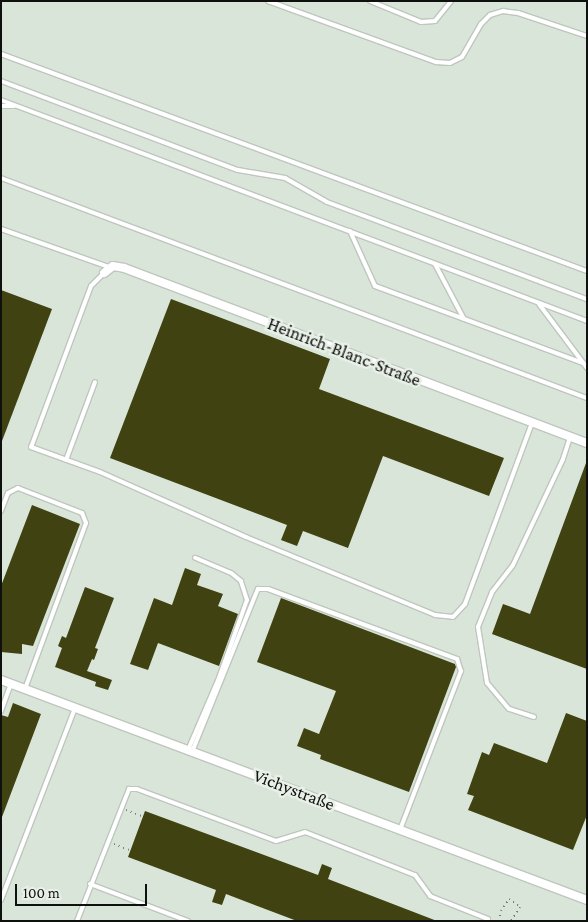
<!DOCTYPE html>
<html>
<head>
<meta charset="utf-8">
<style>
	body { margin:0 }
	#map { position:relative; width:588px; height:922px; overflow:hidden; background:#e9f0e8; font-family:"Crimson Pro",serif }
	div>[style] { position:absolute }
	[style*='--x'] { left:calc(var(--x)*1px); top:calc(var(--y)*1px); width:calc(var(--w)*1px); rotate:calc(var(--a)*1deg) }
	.built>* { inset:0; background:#d9e5d8; transform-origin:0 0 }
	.building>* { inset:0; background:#404311 }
	.path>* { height:2px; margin-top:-1px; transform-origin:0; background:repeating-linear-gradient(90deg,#787d77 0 1px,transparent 0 5px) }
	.roads { filter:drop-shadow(1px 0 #bfc6bf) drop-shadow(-1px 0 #bfc6bf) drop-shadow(0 1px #bfc6bf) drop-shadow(0 -1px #bfc6bf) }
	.lane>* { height:4px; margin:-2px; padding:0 2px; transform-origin:2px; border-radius:2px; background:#fff }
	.street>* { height:8px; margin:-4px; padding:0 4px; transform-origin:4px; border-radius:4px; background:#fff }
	span { translate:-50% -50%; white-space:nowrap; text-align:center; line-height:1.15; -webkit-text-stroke:5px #e9f0e8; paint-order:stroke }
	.street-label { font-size:18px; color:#0e110e }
	.frame { position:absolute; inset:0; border:2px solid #0e110e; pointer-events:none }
	.scale { position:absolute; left:15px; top:884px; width:132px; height:22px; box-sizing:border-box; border:2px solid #0e110e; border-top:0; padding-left:6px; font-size:15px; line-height:18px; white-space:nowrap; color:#0e110e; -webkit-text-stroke:4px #e9f0e8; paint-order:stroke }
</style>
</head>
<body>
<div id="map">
	<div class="built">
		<div style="left:1px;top:1px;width:586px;height:920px"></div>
	</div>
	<div class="building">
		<div style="clip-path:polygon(1px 290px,52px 309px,2px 441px,1px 440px)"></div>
		<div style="clip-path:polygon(171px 299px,330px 359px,319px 389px,504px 458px,489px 496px,383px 456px,348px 548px,303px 531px,297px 546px,281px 540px,287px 525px,110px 458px)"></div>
		<div style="clip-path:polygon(586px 463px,587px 463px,587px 669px,492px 634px,503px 604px,530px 614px)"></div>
		<div style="clip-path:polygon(32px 505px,80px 524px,33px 646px,22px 644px,22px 654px,1px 652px,1px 586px)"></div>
		<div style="clip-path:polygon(185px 568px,201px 574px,197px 585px,223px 594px,218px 606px,238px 614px,219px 666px,158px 643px,148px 670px,130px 664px,154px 598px,172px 605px)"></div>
		<div style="clip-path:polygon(85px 587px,114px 598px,95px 648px,98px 649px,94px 660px,92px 659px,87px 671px,112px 680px,108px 690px,95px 686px,96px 682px,55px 667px,62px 648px,58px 646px,62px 636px,66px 638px)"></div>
		<div style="clip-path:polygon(281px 598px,455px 664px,456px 667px,409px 792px,320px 759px,321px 755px,297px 746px,304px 728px,319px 734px,336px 691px,257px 662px)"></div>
		<div style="clip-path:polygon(13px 703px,41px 714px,2px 817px,1px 715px,8px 717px)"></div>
		<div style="clip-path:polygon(566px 713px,587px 721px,587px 815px,573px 850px,468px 810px,474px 796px,467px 794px,482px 752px,489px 755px,494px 743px,547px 763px)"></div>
		<div style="clip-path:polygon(145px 811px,318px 875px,322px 864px,332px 868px,328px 879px,437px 921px,297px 921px,226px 894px,222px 905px,212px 902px,216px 890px,128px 857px)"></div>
	</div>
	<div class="path">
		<div style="--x:126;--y:810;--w:17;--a:21"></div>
		<div style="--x:114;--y:844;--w:16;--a:22"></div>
		<div style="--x:499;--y:921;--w:10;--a:-79"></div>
		<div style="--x:501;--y:911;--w:14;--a:-56"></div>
		<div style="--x:509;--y:899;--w:14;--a:36"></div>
		<div style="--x:520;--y:907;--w:17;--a:123"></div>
	</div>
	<div class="roads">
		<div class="lane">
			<div style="--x:268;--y:1;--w:179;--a:20"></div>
			<div style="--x:436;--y:62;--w:14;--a:4"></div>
			<div style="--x:450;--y:63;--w:13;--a:-27"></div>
			<div style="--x:462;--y:57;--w:38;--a:-60"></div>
			<div style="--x:481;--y:24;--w:13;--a:-45"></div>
			<div style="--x:490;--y:15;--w:14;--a:-17"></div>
			<div style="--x:503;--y:11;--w:15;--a:8"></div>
			<div style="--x:518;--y:13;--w:73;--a:18.4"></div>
			<div style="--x:370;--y:1;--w:55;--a:22.4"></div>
			<div style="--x:421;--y:22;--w:14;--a:-4"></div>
			<div style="--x:435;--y:21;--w:26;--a:-51"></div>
			<div style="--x:1;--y:54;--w:625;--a:20.32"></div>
			<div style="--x:1;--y:81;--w:253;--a:20.6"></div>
			<div style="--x:238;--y:170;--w:48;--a:9.7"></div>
			<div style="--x:285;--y:178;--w:48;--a:29.7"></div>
			<div style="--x:327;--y:202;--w:278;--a:20.5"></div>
			<div style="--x:1;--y:100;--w:626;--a:20.66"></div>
			<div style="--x:1;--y:106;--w:13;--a:0"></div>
			<div style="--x:1;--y:178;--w:626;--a:20.58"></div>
			<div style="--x:1;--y:229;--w:114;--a:19.4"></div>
			<div style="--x:350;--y:231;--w:60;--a:65.6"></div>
			<div style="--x:375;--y:286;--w:222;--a:20.3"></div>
			<div style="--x:435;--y:264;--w:62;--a:62.2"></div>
			<div style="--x:104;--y:273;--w:18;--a:135"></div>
			<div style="--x:91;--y:286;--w:172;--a:110.4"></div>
			<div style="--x:31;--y:447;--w:73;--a:19.9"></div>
			<div style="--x:100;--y:472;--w:160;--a:24"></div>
			<div style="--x:246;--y:537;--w:204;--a:22.4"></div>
			<div style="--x:435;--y:615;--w:18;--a:6"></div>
			<div style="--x:453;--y:617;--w:18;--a:-47"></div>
			<div style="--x:465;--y:604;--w:193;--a:-69.7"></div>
			<div style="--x:539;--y:304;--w:80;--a:53.1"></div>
			<div style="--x:66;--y:460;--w:83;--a:-69.6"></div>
			<div style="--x:1;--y:511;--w:19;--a:-69"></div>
			<div style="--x:8;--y:493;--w:11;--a:-27"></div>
			<div style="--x:18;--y:488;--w:69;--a:21.3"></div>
			<div style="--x:82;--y:513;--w:11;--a:68"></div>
			<div style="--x:86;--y:523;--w:177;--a:110.2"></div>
			<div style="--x:1;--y:711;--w:29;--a:-70"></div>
			<div style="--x:534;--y:717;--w:26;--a:-162"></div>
			<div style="--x:509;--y:709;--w:34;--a:-130"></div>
			<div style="--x:487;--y:683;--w:57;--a:-99.1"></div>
			<div style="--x:478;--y:627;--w:38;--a:-68"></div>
			<div style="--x:492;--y:592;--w:34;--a:-52"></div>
			<div style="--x:513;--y:565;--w:117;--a:-64.7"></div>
			<div style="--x:563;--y:459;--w:23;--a:-72"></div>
			<div style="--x:188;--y:750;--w:78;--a:-66.7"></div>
			<div style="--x:219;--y:678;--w:83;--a:-70.3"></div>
			<div style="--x:247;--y:600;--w:20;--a:-108"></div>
			<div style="--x:241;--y:581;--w:13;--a:-141"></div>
			<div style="--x:231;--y:573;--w:39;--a:-157"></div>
			<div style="--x:192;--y:752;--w:176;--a:-68"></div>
			<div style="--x:258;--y:589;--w:10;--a:0"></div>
			<div style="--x:268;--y:589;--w:202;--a:20.3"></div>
			<div style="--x:457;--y:659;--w:13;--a:72"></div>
			<div style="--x:461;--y:671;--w:170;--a:111"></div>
			<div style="--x:90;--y:884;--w:105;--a:20.7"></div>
			<div style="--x:1;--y:900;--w:206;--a:-68.9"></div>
			<div style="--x:77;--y:921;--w:142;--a:-68.5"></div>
			<div style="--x:129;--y:789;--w:8;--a:0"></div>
			<div style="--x:137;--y:789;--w:148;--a:20.5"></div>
			<div style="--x:276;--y:841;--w:30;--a:-17"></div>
			<div style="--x:305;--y:832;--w:118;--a:21.4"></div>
			<div style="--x:415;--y:875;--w:26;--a:54"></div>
			<div style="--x:430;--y:896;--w:62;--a:21.6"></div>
			<div style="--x:488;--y:919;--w:2;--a:117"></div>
		</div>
		<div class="street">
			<div style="--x:104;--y:273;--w:11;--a:-38"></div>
			<div style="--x:113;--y:266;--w:11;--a:10"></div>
			<div style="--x:124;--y:268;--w:495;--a:20.7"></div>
			<div style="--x:1;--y:680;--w:626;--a:20.58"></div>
		</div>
	</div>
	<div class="street-label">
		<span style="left:344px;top:352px;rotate:21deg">Heinrich-Blanc-Straße</span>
		<span style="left:294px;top:790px;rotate:21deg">Vichystraße</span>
	</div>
	<div class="frame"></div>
	<div class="scale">100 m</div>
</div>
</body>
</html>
